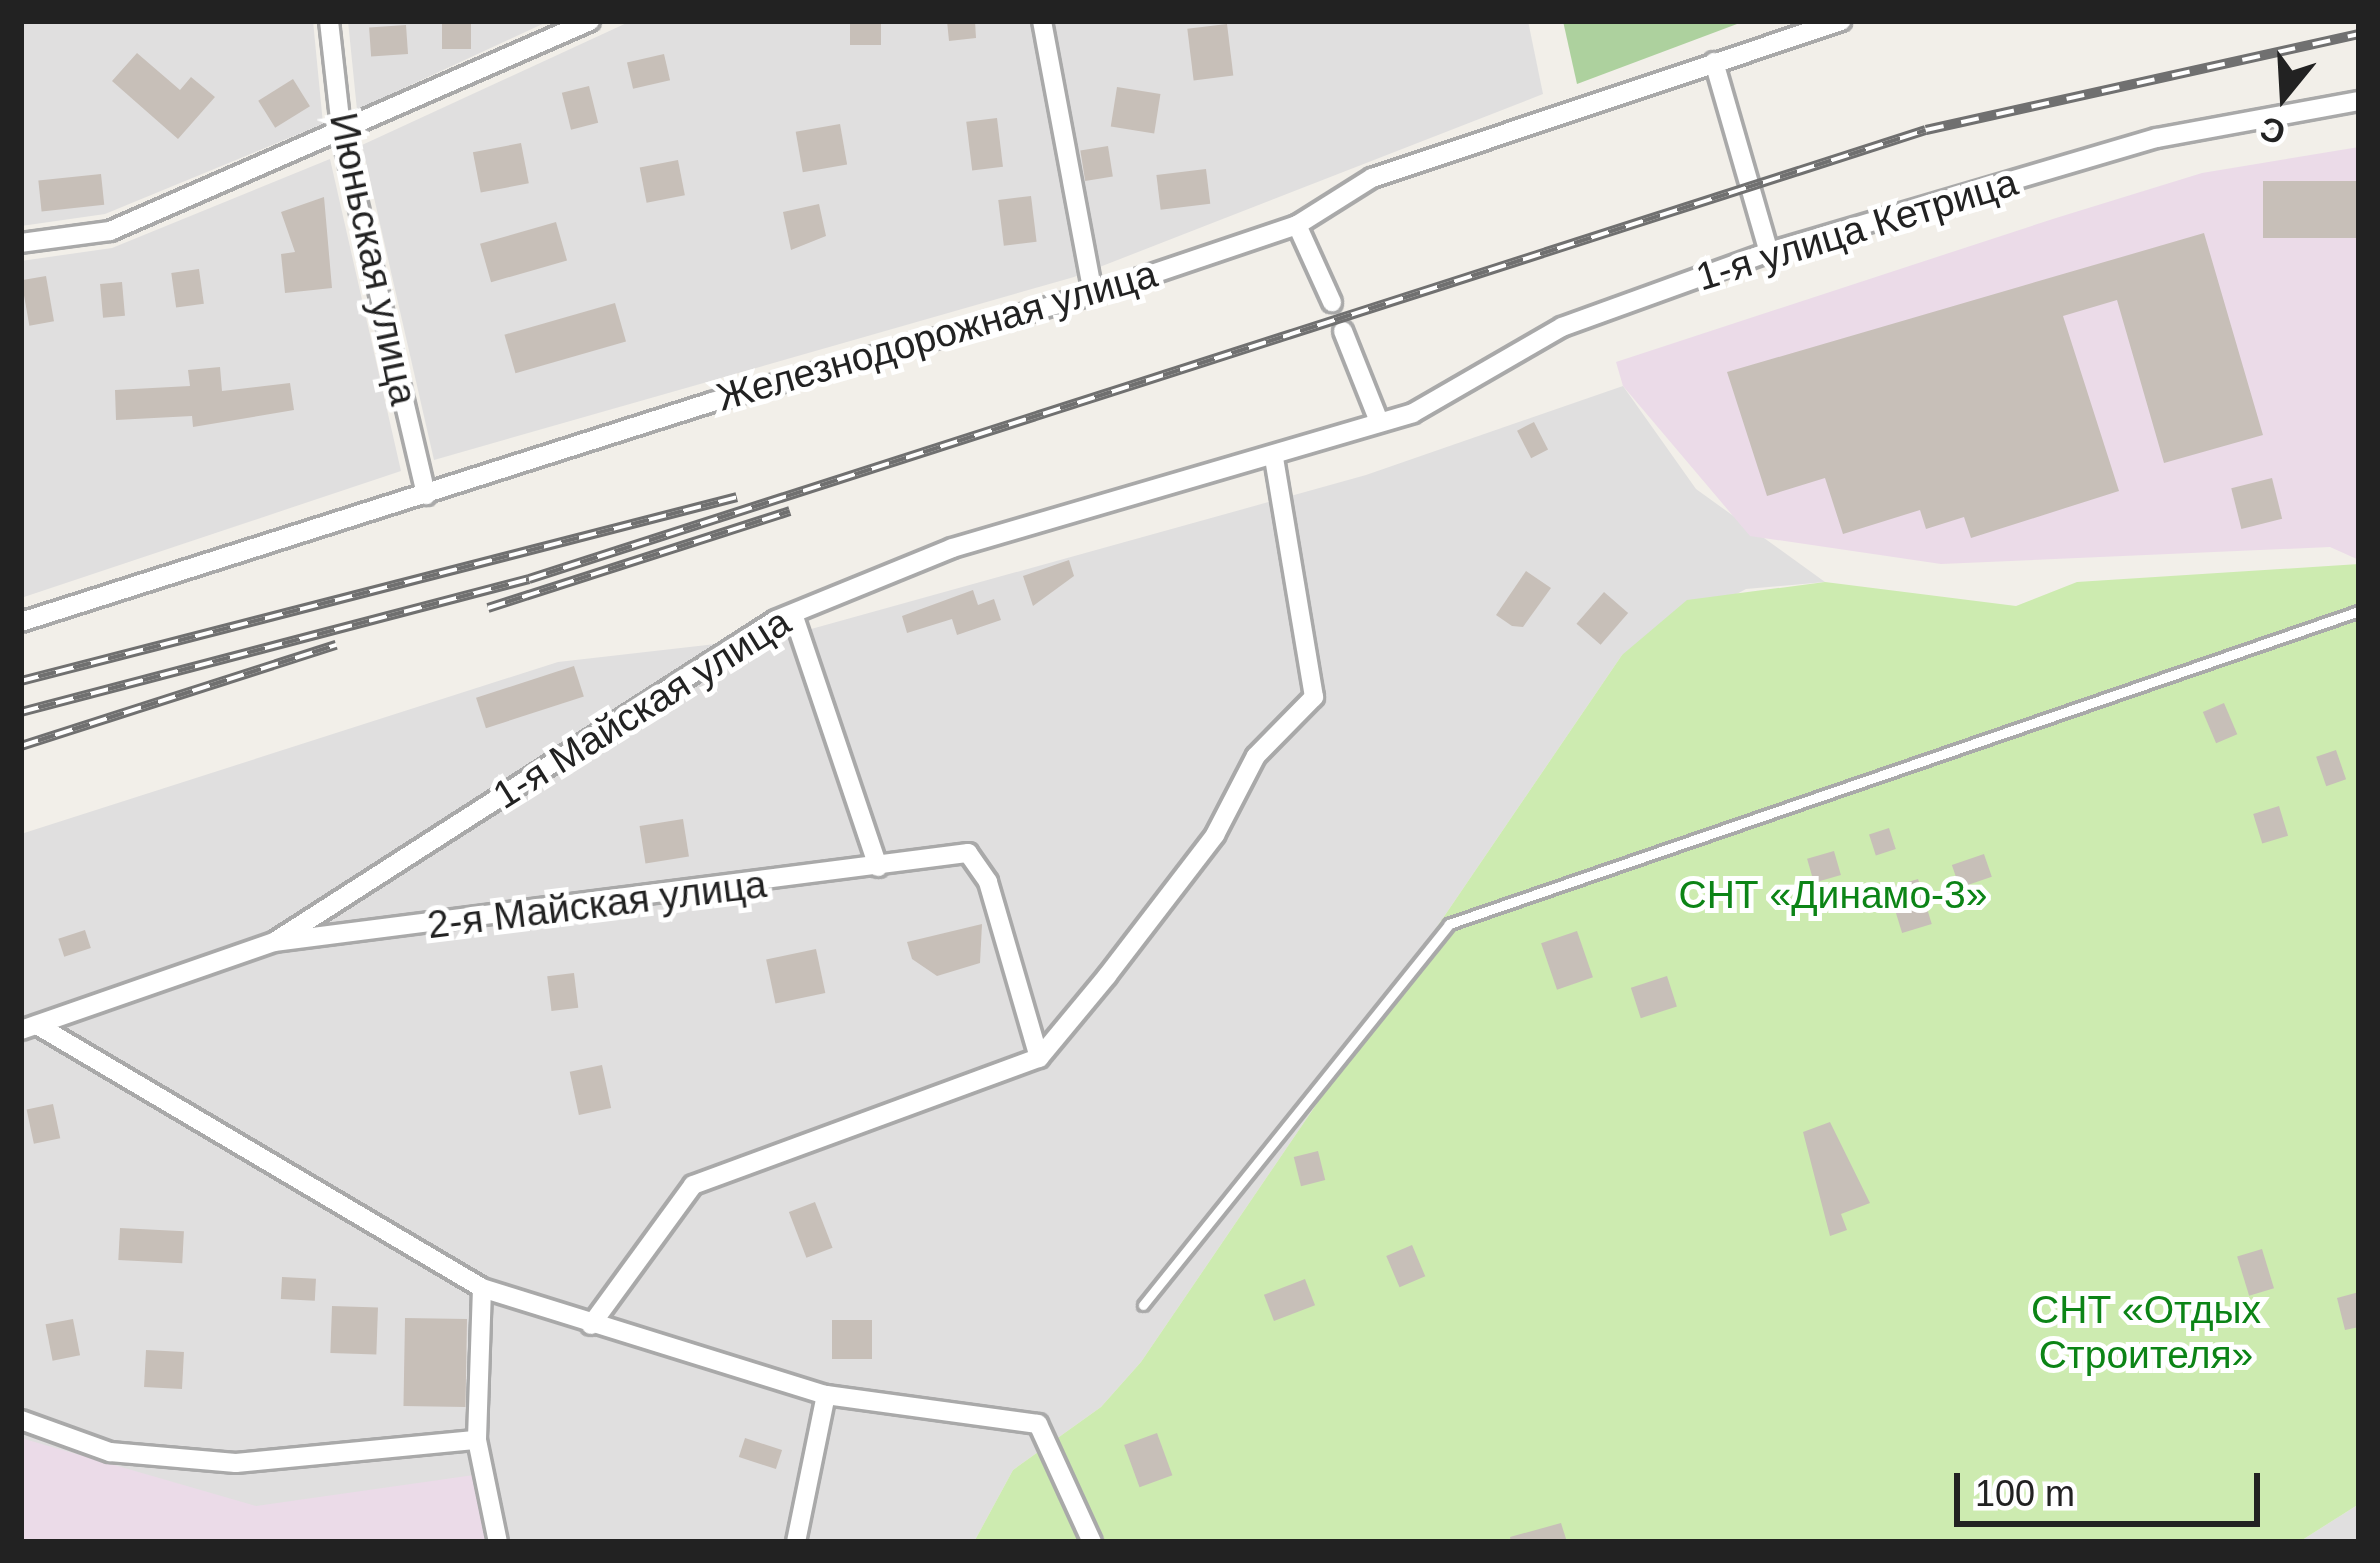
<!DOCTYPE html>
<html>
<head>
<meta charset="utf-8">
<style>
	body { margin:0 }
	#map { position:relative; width:2380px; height:1563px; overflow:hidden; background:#f2efe9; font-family:Helvetica,sans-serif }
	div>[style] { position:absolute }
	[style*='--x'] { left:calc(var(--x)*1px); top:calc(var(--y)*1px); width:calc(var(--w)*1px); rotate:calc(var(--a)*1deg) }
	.residential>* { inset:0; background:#e0dfdf }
	.industrial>* { inset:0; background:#ebdbe8 }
	.grass>* { inset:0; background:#cdebb0 }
	.forest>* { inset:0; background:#add19e }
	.building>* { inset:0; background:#c7bfb8; transform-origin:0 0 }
	.roads { filter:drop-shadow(3px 0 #a9a9a9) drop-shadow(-3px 0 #a9a9a9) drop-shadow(0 3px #a9a9a9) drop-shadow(0 -3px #a9a9a9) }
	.lane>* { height:9px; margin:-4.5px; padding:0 4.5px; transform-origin:4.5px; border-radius:4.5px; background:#fff }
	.street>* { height:18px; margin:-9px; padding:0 9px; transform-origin:9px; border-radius:9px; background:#fff }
	.rail>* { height:10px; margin-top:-5px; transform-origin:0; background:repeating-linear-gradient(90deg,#fff 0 18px,#707070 0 36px); box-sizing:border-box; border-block:3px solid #707070 }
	span { translate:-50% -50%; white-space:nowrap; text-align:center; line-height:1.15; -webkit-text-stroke:10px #fff; paint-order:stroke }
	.street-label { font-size:39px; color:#222 }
	.park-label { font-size:39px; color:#0c8416 }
	.frame { position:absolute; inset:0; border:24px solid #222; pointer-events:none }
	.north { position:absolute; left:2224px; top:36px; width:120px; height:120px; -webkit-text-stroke:9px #fff; paint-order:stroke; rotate:198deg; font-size:33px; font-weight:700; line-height:48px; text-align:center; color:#222 }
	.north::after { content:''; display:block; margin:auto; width:42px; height:54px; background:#222; clip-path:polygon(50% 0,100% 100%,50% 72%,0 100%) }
	.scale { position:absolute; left:1954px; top:1473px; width:306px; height:54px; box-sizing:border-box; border:6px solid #222; border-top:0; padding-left:15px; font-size:36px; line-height:42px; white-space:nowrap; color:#222; -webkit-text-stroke:9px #fff; paint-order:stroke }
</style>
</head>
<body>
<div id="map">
	<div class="residential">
		<div style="clip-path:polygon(21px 21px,313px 21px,323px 124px,105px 214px,21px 226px)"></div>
		<div style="clip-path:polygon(348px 21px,549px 21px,357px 110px)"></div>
		<div style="clip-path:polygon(631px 21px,1528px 21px,1543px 94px,1074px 277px,434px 460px,362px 145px)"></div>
		<div style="clip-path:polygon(330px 159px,401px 471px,21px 598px,21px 261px,112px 248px)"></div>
		<div style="clip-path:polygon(1623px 386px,1696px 489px,1825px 582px,1746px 589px,1622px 655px,1141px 1362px,1101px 1407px,1013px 1470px,974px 1542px,21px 1542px,21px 834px,558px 662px,786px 636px,1366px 475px)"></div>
		<div style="clip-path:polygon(2359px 1504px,2359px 1542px,2299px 1542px)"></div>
	</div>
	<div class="industrial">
		<div style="clip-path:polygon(2359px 147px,2359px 560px,2330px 547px,1941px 564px,1750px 536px,1623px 386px,1616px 362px,2056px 218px,2202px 173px)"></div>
		<div style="clip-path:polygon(21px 1438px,256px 1506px,474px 1475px,486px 1542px,21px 1542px)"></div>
	</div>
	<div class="grass">
		<div style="clip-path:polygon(2359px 564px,2359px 1504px,2299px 1542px,974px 1542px,1013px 1470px,1101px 1407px,1141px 1362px,1622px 655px,1687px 600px,1825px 582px,2016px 606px,2077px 582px)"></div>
	</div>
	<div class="forest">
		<div style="clip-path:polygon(1563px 21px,1745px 21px,1577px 84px)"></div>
	</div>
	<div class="building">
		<div style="left:442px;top:21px;width:29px;height:28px"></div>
		<div style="left:850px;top:21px;width:31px;height:24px"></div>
		<div style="clip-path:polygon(947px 21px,975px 21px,976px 38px,949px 41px)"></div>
		<div style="left:1227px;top:24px;width:52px;height:40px;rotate:83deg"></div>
		<div style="left:406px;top:25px;width:29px;height:37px;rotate:86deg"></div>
		<div style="clip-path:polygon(137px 53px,180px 90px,191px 77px,215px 97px,178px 139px,112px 81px)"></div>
		<div style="left:664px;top:54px;width:27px;height:38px;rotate:77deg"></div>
		<div style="left:293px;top:79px;width:32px;height:41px;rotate:58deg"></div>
		<div style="left:589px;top:86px;width:38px;height:28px;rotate:76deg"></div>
		<div style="left:1117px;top:87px;width:44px;height:40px;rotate:9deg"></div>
		<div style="left:997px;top:118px;width:49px;height:31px;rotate:83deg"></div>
		<div style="left:840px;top:124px;width:41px;height:45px;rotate:80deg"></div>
		<div style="left:521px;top:143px;width:41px;height:49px;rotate:79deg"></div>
		<div style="left:1108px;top:146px;width:31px;height:28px;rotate:81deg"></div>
		<div style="left:678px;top:160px;width:36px;height:39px;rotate:79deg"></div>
		<div style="left:1206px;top:169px;width:35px;height:50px;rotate:83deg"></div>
		<div style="left:101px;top:174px;width:31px;height:63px;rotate:84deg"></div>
		<div style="left:2359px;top:181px;width:57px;height:96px;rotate:90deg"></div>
		<div style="left:1031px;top:196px;width:46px;height:33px;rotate:83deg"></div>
		<div style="clip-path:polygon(324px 197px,332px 288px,285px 293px,281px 254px,295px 252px,281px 212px)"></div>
		<div style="clip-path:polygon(819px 204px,826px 236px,791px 250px,783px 212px)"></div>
		<div style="left:556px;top:222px;width:40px;height:79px;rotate:74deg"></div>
		<div style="clip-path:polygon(2204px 233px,2263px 435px,2164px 463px,2117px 300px,2063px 316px,2119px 491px,1971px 538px,1964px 517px,1926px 529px,1920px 510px,1843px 534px,1825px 478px,1767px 496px,1727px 372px)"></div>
		<div style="left:199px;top:269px;width:35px;height:28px;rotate:82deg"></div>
		<div style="left:46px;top:276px;width:46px;height:25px;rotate:80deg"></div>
		<div style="left:122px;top:282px;width:34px;height:22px;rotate:85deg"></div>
		<div style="left:615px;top:303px;width:40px;height:115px;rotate:74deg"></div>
		<div style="clip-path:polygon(220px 367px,222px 391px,290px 383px,294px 410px,193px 427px,192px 416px,116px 420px,115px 390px,190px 386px,188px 370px)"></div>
		<div style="left:1534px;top:422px;width:31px;height:19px;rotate:63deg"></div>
		<div style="left:2272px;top:478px;width:42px;height:42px;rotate:76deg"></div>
		<div style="clip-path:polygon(1069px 560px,1074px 576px,1033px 606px,1023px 576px)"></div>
		<div style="clip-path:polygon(1526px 571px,1551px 588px,1523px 627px,1512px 626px,1496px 615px)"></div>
		<div style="clip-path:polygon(973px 590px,978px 605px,994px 599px,1001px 620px,957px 635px,952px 619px,907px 633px,902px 616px)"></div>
		<div style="left:1604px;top:592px;width:32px;height:42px;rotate:41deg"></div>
		<div style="left:574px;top:666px;width:32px;height:103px;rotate:72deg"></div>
		<div style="left:2224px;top:703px;width:34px;height:23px;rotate:67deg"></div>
		<div style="left:2336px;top:750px;width:31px;height:21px;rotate:71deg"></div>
		<div style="left:2279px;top:806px;width:31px;height:27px;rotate:73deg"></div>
		<div style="left:683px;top:819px;width:38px;height:44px;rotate:81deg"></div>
		<div style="left:1889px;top:828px;width:22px;height:21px;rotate:72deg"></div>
		<div style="left:1834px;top:851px;width:25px;height:28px;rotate:74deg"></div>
		<div style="left:1984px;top:854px;width:24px;height:34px;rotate:71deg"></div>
		<div style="left:1918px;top:879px;width:47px;height:31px;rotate:73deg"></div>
		<div style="clip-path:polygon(982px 924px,980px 963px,937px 976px,912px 959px,907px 942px)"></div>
		<div style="left:85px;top:930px;width:19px;height:28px;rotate:72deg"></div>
		<div style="left:1577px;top:931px;width:49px;height:38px;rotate:71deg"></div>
		<div style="left:816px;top:949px;width:45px;height:51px;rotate:78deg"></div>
		<div style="left:574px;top:973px;width:35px;height:27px;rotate:83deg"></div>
		<div style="left:1667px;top:976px;width:32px;height:38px;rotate:72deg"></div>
		<div style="left:602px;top:1065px;width:44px;height:33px;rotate:78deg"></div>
		<div style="left:53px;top:1104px;width:35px;height:27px;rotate:78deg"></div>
		<div style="clip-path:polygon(1830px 1122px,1870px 1203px,1841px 1214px,1847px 1230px,1830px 1236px,1803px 1132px)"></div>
		<div style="left:1318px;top:1151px;width:30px;height:25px;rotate:76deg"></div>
		<div style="left:815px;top:1202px;width:49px;height:28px;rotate:69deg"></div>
		<div style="left:120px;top:1228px;width:64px;height:32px;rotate:3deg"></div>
		<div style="left:1412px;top:1245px;width:34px;height:28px;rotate:67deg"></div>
		<div style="left:2262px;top:1249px;width:41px;height:26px;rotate:73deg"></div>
		<div style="left:282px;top:1277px;width:34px;height:22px;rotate:3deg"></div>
		<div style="left:1305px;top:1279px;width:28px;height:44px;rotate:69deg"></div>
		<div style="clip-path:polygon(2359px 1292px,2359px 1327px,2345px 1330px,2337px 1298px)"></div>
		<div style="left:332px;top:1306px;width:46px;height:47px;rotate:2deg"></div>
		<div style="left:73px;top:1319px;width:37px;height:28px;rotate:79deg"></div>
		<div style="left:467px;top:1319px;width:88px;height:62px;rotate:91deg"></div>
		<div style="left:832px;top:1320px;width:40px;height:39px"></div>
		<div style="left:146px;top:1350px;width:38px;height:37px;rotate:3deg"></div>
		<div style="left:1157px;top:1433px;width:45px;height:35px;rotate:70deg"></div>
		<div style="left:745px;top:1438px;width:39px;height:20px;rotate:18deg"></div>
		<div style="clip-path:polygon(1561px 1523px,1567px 1542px,1511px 1542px,1510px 1537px)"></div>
	</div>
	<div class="roads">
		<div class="lane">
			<div style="--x:1143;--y:1305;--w:489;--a:-51.2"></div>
			<div style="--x:1449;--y:924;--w:962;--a:-18.98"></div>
		</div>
		<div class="street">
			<div style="--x:329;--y:21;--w:116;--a:83.6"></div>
			<div style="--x:342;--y:136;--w:369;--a:76.8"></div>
			<div style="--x:1042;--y:21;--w:278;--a:79.4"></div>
			<div style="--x:1714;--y:62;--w:198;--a:73.9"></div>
			<div style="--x:1297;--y:225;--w:85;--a:65.6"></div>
			<div style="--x:21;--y:243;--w:90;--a:-7.7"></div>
			<div style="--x:110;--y:231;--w:524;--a:-23.63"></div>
			<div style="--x:1343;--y:331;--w:95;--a:68.3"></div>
			<div style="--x:793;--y:614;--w:267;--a:71.4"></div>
			<div style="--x:21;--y:622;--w:725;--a:-17.66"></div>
			<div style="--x:712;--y:402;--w:396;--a:-15.8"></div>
			<div style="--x:1093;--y:294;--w:215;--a:-18.7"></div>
			<div style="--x:1297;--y:225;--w:89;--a:-32.1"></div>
			<div style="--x:1372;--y:178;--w:495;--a:-18.5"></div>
			<div style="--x:274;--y:942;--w:596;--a:-32.68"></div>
			<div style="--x:776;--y:620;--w:190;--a:-22.2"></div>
			<div style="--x:952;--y:548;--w:480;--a:-16.3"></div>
			<div style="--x:1413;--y:413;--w:172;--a:-30"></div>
			<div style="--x:1562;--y:327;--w:220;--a:-19.9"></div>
			<div style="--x:1769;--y:252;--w:404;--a:-16.4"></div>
			<div style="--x:2157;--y:138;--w:205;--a:-10.4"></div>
			<div style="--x:37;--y:1025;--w:517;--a:30.58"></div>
			<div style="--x:482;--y:1288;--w:360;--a:17.3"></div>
			<div style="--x:826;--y:1395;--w:214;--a:7.8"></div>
			<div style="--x:1038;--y:1424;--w:130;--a:65.4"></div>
			<div style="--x:21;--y:1030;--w:268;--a:-19.2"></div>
			<div style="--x:274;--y:942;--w:700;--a:-7.31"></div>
			<div style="--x:968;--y:853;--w:35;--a:55"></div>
			<div style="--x:988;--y:882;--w:183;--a:73.8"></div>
			<div style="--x:482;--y:1288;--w:152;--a:91.9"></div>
			<div style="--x:477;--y:1440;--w:104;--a:78.4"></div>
			<div style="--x:591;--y:1325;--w:173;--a:-53.9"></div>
			<div style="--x:693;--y:1185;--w:369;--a:-20.2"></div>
			<div style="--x:1039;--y:1058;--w:107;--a:-50.3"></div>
			<div style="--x:1107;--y:976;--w:178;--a:-52.5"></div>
			<div style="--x:1215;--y:835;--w:89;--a:-62.6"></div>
			<div style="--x:1256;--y:756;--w:83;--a:-45.5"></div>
			<div style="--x:1314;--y:697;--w:243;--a:-99.5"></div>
			<div style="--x:21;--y:1420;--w:95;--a:19.8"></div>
			<div style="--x:110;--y:1452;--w:126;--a:5"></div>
			<div style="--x:236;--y:1463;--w:242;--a:-5.5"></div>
			<div style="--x:796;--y:1542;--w:150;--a:-78.5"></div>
		</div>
	</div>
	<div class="rail">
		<div style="--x:488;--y:608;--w:317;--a:-17.8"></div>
		<div style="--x:21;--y:681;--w:739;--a:-14.41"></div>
		<div style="--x:21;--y:712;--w:525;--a:-14.67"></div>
		<div style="--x:529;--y:579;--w:1467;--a:-17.82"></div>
		<div style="--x:1926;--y:130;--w:444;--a:-12.5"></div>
		<div style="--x:21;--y:746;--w:331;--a:-17.8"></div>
	</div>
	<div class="street-label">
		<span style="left:1857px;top:230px;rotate:-17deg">1-я улица Кетрица</span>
		<span style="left:373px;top:259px;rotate:78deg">Июньская улица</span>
		<span style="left:937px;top:336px;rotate:-16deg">Железнодорожная улица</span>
		<span style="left:642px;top:709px;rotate:-32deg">1-я Майская улица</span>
		<span style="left:597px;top:905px;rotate:-7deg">2-я Майская улица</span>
	</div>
	<div class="park-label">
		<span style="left:1833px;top:895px">СНТ «Динамо-3»</span>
		<span style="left:2146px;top:1333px">СНТ «Отдых<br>Строителя»</span>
	</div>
	<div class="frame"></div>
	<div class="north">С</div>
	<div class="scale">100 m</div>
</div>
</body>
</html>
